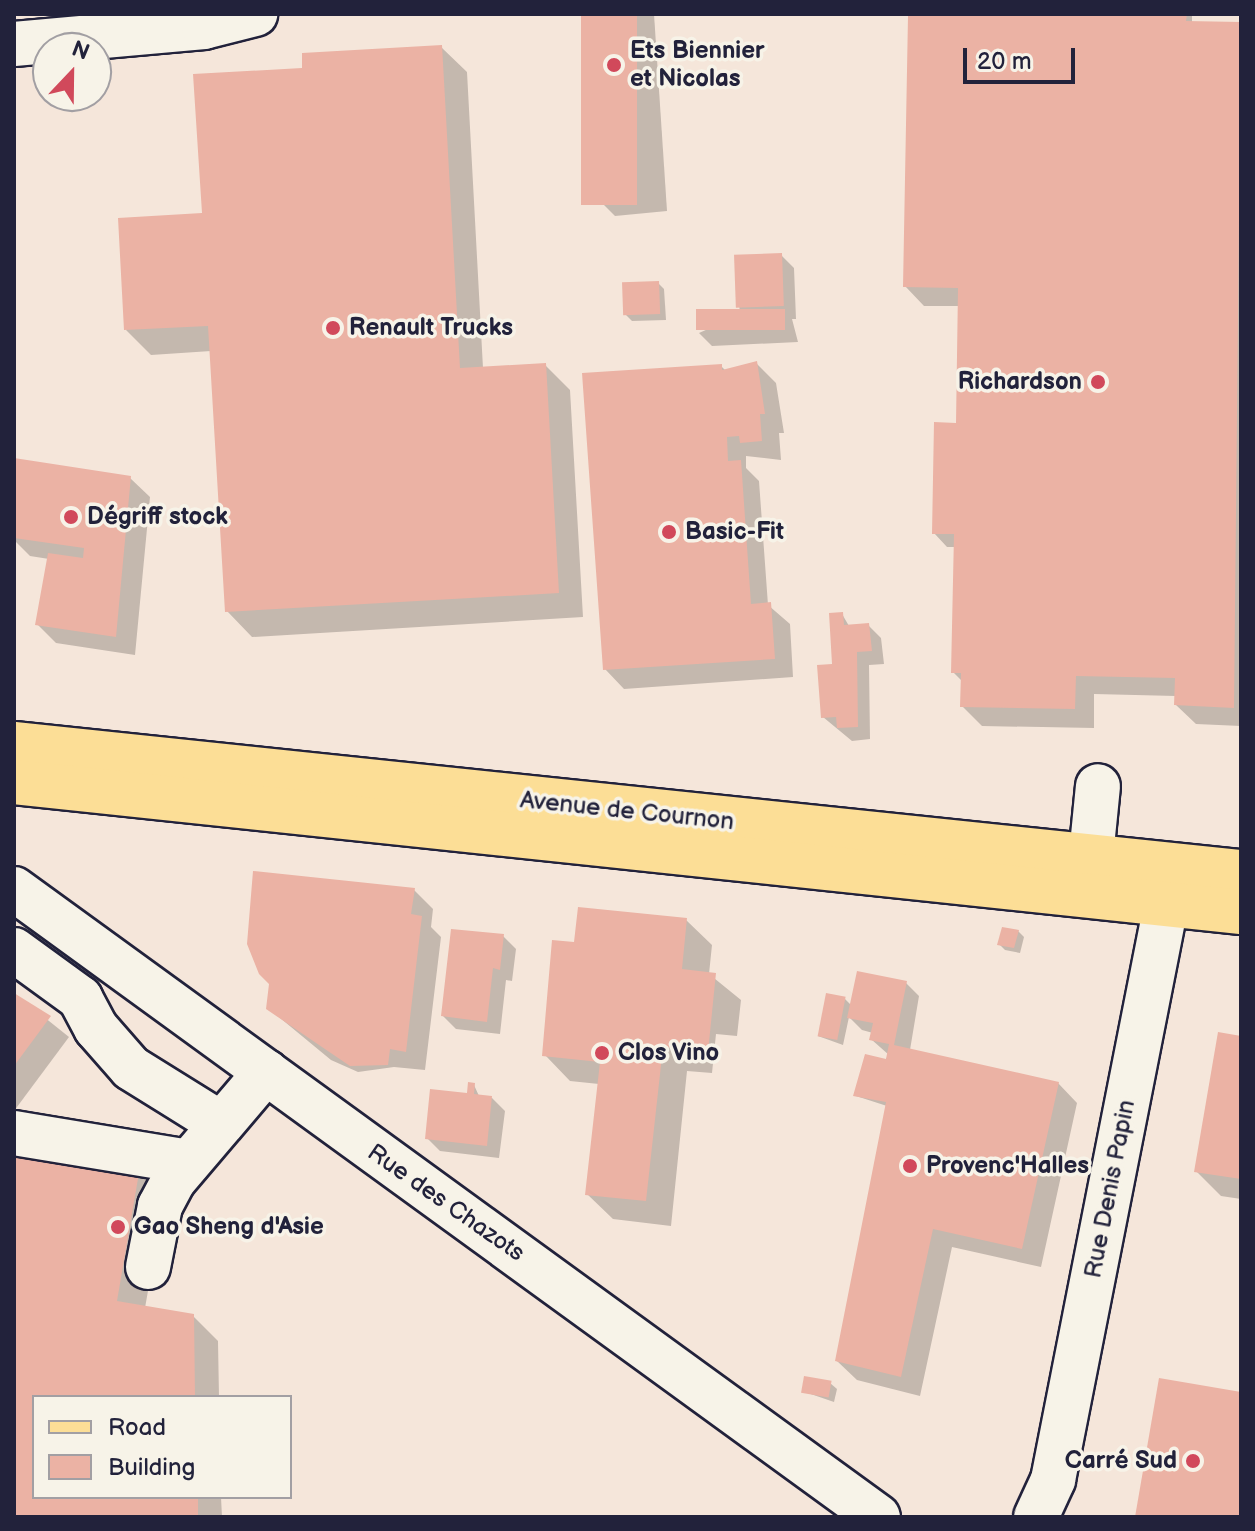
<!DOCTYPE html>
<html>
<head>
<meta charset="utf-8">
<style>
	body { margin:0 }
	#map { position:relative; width:1255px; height:1531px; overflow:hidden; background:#f5e6da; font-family:"Balsamiq Sans",sans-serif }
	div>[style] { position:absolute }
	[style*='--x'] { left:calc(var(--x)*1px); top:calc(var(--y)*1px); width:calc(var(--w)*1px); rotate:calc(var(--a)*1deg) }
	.shadow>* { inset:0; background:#0003 }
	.building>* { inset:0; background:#ebb2a4; transform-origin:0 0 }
	.roads { filter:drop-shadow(2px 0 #22223b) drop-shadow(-2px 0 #22223b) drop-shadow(0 2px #22223b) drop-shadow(0 -2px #22223b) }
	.minor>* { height:44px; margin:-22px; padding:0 22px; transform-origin:22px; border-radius:22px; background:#f7f3e8 }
	.major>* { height:44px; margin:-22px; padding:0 22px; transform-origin:22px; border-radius:22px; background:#fcde96 }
	.dots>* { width:22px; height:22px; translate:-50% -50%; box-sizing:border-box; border:4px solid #f7f3e8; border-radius:50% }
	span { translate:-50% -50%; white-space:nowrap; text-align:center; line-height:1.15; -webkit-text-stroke:7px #f7f3e8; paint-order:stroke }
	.poi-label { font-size:24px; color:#22223b; font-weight:700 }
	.left { translate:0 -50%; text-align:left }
	.right { translate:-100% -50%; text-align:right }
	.street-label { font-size:24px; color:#22223b }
	.frame { position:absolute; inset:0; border:16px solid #22223b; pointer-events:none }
	.legend { position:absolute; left:32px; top:1395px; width:260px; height:104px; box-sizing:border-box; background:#f7f3e8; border:2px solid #a29fa3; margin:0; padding:10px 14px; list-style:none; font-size:24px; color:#22223b }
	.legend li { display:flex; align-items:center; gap:16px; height:40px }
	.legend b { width:40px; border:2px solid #a29fa3 }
	.north { position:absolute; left:32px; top:32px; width:80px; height:80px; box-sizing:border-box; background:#f7f3e8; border:2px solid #a29fa3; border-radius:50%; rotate:22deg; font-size:22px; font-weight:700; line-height:32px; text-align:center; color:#22223b }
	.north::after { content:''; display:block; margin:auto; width:28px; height:36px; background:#d1495b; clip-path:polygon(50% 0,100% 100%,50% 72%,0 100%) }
	.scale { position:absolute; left:963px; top:48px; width:112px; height:36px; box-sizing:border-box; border:4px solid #22223b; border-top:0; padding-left:10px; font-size:24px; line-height:28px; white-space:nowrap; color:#22223b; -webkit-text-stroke:6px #f7f3e8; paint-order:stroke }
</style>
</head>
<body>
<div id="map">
	<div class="shadow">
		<div style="clip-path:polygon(583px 14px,654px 14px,667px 211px,615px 216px,602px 203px)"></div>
		<div style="clip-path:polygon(966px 14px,1192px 14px,1192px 23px,1241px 24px,1241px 726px,1196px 724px,1176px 705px,1176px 696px,1094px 694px,1094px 728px,982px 726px,962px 706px,963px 682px,953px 672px,955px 547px,947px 547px,934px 533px,958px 425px,960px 306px,924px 306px,905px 286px)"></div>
		<div style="clip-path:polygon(441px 47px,467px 72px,483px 368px,545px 365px,570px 390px,583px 617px,252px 637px,227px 611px,211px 351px,151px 355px,126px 330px,304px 70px)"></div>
		<div style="clip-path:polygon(781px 255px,794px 268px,796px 319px,792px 319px,798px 342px,712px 346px,699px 333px,744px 313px,739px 308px)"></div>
		<div style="clip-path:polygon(658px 283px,664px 289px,666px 320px,632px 321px,626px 315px)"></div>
		<div style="clip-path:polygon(756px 363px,776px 383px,784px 433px,779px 433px,781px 460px,746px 456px,746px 468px,759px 481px,768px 605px,790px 624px,793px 677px,624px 689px,605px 669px,721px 366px,726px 371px)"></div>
		<div style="clip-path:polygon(14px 460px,130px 478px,150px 497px,135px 655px,56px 643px,37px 624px,49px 559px,30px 556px,14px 540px)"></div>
		<div style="clip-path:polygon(842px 614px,849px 626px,868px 625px,881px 638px,884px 664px,869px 665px,870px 739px,852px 741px,823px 717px)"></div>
		<div style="clip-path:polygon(414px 890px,433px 909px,431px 927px,441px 937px,425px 1070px,394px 1067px,358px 1072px,331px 1060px,268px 1008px)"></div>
		<div style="clip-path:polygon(686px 920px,712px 945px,709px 974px,741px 1000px,737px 1036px,716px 1034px,712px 1073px,687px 1071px,671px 1226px,613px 1219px,587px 1194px,599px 1084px,570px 1081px,545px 1055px,575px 944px)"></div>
		<div style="clip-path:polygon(1018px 931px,1024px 937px,1020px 953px,1005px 950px,999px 944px)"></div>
		<div style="clip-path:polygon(503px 936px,516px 949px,512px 981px,506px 980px,500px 1034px,456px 1029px,443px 1016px)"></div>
		<div style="clip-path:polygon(906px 983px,919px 996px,910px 1050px,1058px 1083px,1077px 1103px,1041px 1267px,952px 1247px,920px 1396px,857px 1380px,837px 1361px,887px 1106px,856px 1096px,889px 1055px,872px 1040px,873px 1033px,862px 1030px,849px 1017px,843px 1045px,818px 1036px,845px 999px,852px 1006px)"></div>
		<div style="clip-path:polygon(14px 993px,69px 1037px,14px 1111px)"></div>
		<div style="clip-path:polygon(1241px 1038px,1241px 1199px,1221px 1196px,1196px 1171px)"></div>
		<div style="clip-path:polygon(474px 1085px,479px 1096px,492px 1098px,505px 1111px,499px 1158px,440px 1151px,427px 1138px)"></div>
		<div style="clip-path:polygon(14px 1147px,139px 1168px,165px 1194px,145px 1308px,193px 1316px,218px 1341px,219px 1397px,34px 1397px,34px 1497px,221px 1497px,222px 1517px,14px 1517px)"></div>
		<div style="clip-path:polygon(830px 1383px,837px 1389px,834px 1402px,802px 1391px)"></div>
	</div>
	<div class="building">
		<div style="left:581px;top:14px;width:56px;height:191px"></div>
		<div style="clip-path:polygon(1187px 14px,1186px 21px,1241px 22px,1234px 708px,1174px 705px,1175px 678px,1076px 676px,1075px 709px,960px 707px,961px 673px,951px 673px,954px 534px,932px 534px,934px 422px,956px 423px,958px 288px,903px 287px,908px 16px)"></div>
		<div style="clip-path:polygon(442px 45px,460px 368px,546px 363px,559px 593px,225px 612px,208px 326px,124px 330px,118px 218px,202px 213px,193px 74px,302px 68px,302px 53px)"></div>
		<div style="left:782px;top:253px;width:53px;height:48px;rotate:88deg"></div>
		<div style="left:659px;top:281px;width:33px;height:37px;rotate:88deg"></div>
		<div style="left:785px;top:309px;width:21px;height:89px;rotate:90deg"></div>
		<div style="clip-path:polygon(757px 361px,765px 414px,760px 414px,762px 441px,740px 443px,739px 436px,727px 437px,728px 461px,741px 460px,751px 604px,771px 602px,775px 659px,603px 670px,582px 373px,722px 364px,722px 370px)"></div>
		<div style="clip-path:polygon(14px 458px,131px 476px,116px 637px,35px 625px,48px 553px,83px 558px,84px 548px,14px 538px)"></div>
		<div style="clip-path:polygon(843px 612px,844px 625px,869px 623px,872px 651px,857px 652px,858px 727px,837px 728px,836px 717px,821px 718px,817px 665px,832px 664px,829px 613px)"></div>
		<div style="clip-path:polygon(253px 871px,415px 888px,411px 914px,422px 916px,406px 1052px,390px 1049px,388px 1065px,350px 1066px,266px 1009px,269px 984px,259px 974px,247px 944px)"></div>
		<div style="clip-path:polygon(578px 907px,687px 918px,682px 969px,716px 973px,708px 1052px,663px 1047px,646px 1201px,585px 1195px,600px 1062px,542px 1056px,552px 940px,574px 942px)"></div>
		<div style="clip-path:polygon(1002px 927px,1019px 930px,1014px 948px,997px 945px)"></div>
		<div style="clip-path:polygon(451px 929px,504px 934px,500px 970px,493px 968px,487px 1022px,441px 1016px)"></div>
		<div style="clip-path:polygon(857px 971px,907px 981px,894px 1045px,1059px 1082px,1022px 1249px,933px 1229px,901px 1377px,835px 1361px,886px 1102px,853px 1096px,865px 1054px,886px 1059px,889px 1044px,869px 1040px,873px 1023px,847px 1018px)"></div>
		<div style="clip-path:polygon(14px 993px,51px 1016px,14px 1066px)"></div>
		<div style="left:826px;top:993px;width:20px;height:44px;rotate:11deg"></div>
		<div style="clip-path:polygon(1218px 1032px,1241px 1036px,1241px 1179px,1194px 1172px)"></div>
		<div style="clip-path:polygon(468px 1082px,475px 1083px,474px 1094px,492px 1096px,487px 1146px,425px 1139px,430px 1089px,467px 1093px)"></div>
		<div style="clip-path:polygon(14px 1145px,140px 1167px,117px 1301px,194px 1314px,195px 1397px,34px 1397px,34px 1497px,198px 1497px,198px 1517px,14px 1517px)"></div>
		<div style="left:804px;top:1376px;width:28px;height:17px;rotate:10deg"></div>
		<div style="clip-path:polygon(1159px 1378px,1241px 1392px,1241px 1517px,1135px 1517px)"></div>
	</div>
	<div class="roads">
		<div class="minor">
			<div style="--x:14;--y:44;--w:191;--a:-5.1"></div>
			<div style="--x:204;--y:27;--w:53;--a:-14.3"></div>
			<div style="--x:1060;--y:875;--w:36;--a:-32"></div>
			<div style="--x:1091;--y:856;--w:70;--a:-84.3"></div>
			<div style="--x:14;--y:889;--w:1068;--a:36.01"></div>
			<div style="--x:14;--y:950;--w:82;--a:36"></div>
			<div style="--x:80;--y:998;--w:34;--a:62"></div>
			<div style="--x:96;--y:1028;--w:53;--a:48.8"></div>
			<div style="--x:131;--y:1068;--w:106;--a:31.9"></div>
			<div style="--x:14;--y:1133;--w:177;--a:9.4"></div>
			<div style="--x:148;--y:1267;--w:62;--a:-78.9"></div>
			<div style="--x:160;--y:1206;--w:30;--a:-62"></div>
			<div style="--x:174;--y:1180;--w:142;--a:-49.6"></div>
			<div style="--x:1036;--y:1517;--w:41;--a:-65.3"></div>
			<div style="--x:1053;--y:1480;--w:586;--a:-78.88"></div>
			<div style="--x:1166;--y:905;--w:38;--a:-115"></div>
		</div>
		<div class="major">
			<div style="--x:14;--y:744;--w:1234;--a:5.96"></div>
			<div style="--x:14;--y:782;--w:1234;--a:6.05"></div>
		</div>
	</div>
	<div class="dots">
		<div style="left:614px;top:65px;background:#d1495b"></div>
		<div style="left:333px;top:328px;background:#d1495b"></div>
		<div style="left:1098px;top:382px;background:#d1495b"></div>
		<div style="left:71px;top:517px;background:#d1495b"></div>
		<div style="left:669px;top:532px;background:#d1495b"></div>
		<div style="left:602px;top:1053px;background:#d1495b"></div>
		<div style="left:910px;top:1166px;background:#d1495b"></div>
		<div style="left:118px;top:1227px;background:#d1495b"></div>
		<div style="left:1193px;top:1461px;background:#d1495b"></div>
	</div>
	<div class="poi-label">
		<span class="left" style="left:630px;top:65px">Ets Biennier<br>et Nicolas</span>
		<span class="left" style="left:349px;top:328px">Renault Trucks</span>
		<span class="right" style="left:1082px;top:382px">Richardson</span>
		<span class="left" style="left:87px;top:517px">Dégriff stock</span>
		<span class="left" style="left:685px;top:532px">Basic-Fit</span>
		<span class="left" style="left:618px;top:1053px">Clos Vino</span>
		<span class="left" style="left:926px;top:1166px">Provenc'Halles</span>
		<span class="left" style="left:134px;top:1227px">Gao Sheng d'Asie</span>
		<span class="right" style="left:1177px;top:1461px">Carré Sud</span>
	</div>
	<div class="street-label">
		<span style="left:627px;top:811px;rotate:6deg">Avenue de Cournon</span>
		<span style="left:1110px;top:1189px;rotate:-79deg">Rue Denis Papin</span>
		<span style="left:446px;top:1203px;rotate:35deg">Rue des Chazots</span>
	</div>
	<div class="frame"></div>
	<ul class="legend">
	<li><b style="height:10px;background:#fcde96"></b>Road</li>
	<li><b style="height:22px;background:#ebb2a4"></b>Building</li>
	</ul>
	<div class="north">N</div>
	<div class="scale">20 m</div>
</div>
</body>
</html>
